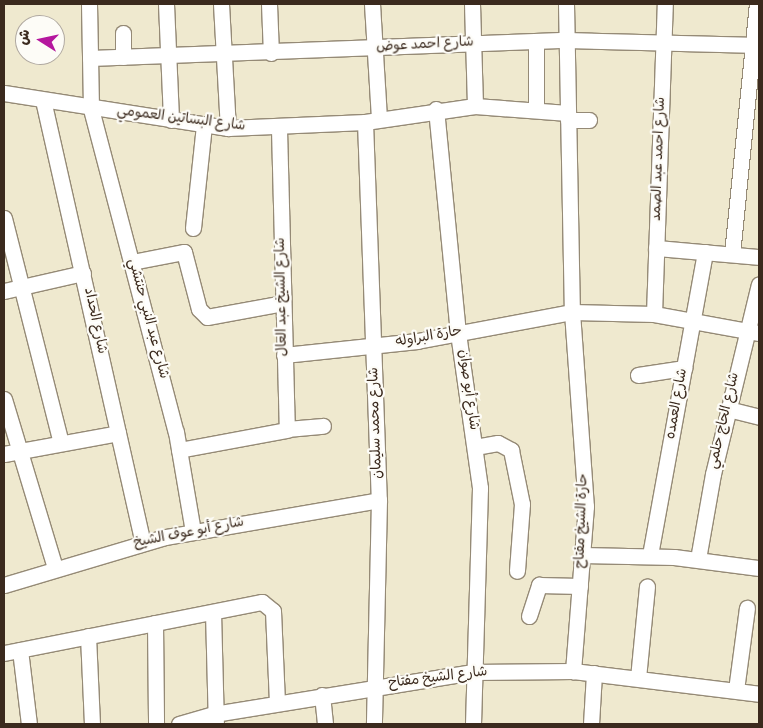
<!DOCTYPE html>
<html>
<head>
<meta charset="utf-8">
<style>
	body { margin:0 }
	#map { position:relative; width:763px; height:728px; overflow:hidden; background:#efe9cf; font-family:"Gochi Hand","Playpen Sans Arabic",sans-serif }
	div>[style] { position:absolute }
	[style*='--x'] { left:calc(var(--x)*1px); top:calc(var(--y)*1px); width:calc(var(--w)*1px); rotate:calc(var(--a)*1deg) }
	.roads { filter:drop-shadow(1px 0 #958a76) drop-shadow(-1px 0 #958a76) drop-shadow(0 1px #958a76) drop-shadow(0 -1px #958a76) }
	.street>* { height:15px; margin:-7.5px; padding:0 7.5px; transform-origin:7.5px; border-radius:7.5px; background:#fff }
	span { translate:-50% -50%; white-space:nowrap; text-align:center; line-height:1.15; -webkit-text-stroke:4.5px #fdfcf7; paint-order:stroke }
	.street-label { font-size:14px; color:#3b2a1e }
	.frame { position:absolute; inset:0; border:5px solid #3b2a1e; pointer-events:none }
	.north { position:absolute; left:15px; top:15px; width:50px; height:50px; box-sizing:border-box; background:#fdfcf7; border:1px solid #afa8a0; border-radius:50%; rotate:280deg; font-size:14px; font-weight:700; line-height:20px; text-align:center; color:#3b2a1e }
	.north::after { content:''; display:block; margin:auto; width:18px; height:22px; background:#b5179e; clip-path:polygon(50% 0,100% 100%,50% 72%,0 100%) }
</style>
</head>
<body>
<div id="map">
	<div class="roads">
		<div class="street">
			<div style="--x:89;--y:4;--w:105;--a:88.9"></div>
			<div style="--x:91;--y:109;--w:334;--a:75.3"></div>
			<div style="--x:176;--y:432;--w:100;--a:80.3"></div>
			<div style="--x:166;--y:4;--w:116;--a:87.5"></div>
			<div style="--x:221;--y:4;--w:124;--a:86.8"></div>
			<div style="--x:269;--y:4;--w:49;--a:87.7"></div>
			<div style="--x:372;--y:4;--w:115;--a:86.5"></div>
			<div style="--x:472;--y:4;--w:102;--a:88.3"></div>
			<div style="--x:566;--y:4;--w:308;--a:88.9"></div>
			<div style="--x:572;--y:312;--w:195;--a:85.9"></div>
			<div style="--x:586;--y:506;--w:166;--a:94.5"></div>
			<div style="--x:123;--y:57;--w:24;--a:-90"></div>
			<div style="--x:90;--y:58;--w:477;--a:-2.2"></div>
			<div style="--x:567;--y:40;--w:192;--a:1.5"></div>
			<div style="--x:4;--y:93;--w:227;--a:8.9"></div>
			<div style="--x:228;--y:128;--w:137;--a:-2.5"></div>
			<div style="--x:365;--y:122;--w:111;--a:-8.3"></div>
			<div style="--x:475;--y:106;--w:93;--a:4.3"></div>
			<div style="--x:43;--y:100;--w:453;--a:77.3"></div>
			<div style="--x:436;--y:109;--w:225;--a:84.4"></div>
			<div style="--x:458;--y:333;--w:157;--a:81.9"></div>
			<div style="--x:480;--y:488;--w:236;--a:91.7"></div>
			<div style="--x:536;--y:110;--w:69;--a:-90"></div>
			<div style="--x:568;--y:120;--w:21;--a:0"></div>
			<div style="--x:365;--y:122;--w:378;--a:87.9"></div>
			<div style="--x:379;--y:500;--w:224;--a:91.3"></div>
			<div style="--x:279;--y:129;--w:300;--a:88.5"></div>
			<div style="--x:287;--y:429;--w:36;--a:-5"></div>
			<div style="--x:4;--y:218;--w:232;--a:75.8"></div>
			<div style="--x:193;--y:228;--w:104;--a:-83.9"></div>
			<div style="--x:656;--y:248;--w:103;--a:5"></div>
			<div style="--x:732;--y:254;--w:251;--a:-84.3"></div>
			<div style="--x:132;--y:262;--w:53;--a:-10.9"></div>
			<div style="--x:184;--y:252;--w:59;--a:75.3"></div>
			<div style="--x:199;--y:309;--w:11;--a:45"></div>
			<div style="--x:207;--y:317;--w:77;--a:-10.4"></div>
			<div style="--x:4;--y:291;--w:81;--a:-12.8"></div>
			<div style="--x:654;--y:314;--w:310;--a:-88"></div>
			<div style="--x:284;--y:355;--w:134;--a:-6"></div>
			<div style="--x:417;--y:341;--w:158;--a:-10.6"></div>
			<div style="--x:572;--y:312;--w:82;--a:1.4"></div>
			<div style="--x:654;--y:314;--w:107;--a:10.3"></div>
			<div style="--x:638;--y:375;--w:47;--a:-8.7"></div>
			<div style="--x:4;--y:399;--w:177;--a:73.2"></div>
			<div style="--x:728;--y:409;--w:32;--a:14"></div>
			<div style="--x:475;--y:447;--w:23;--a:-10"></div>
			<div style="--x:498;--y:443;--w:15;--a:28"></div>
			<div style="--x:511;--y:450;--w:55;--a:78.5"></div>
			<div style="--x:522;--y:504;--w:67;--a:94.3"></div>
			<div style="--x:179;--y:450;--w:110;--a:-10.5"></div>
			<div style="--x:4;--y:454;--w:116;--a:-10.4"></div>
			<div style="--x:582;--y:555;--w:92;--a:1.2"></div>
			<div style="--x:674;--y:557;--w:86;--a:7.4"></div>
			<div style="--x:650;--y:555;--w:308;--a:-79.7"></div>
			<div style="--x:698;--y:559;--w:86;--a:-80"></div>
			<div style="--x:713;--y:474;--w:195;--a:-76.4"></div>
			<div style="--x:4;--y:585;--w:168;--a:-16.6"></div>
			<div style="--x:165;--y:537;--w:217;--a:-9.8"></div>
			<div style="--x:213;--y:612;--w:112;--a:88.5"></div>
			<div style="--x:529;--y:616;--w:33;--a:-72"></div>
			<div style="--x:539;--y:585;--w:41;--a:1.4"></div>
			<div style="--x:155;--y:623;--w:101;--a:89.4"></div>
			<div style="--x:88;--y:636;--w:88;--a:87.4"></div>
			<div style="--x:20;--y:650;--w:75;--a:83.1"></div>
			<div style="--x:4;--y:653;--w:263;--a:-11.2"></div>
			<div style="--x:262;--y:602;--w:14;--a:39"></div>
			<div style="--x:273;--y:611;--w:92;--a:87.5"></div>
			<div style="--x:638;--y:678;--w:92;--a:-84.4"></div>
			<div style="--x:736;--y:690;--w:83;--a:-82.4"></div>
			<div style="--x:322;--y:695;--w:29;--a:84"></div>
			<div style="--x:179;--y:724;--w:36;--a:-16"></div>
			<div style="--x:214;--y:714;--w:261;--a:-9.2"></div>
			<div style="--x:472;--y:672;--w:101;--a:-0.6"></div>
			<div style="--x:573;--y:671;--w:187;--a:7"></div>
			<div style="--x:591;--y:724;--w:51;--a:-86.6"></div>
		</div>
	</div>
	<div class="street-label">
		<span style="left:425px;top:46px;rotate:-3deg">شارع احمد عوض</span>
		<span style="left:181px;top:120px;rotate:7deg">شارع البساتين العمومي</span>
		<span style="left:660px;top:159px;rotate:-88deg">شارع احمد عبد الصمد</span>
		<span style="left:283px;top:297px;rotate:-91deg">شارع الشيخ عبد العال</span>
		<span style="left:147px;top:319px;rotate:75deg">شارع عبد النبي حنتشي</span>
		<span style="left:94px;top:321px;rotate:78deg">شارع الحداد</span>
		<span style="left:429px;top:338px;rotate:-10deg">حارة البراوله</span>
		<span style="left:467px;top:390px;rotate:82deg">شارع أبو صوان</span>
		<span style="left:678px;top:404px;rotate:-80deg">شارع العمده</span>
		<span style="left:725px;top:421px;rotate:-77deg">شارع الحاج حلمي</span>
		<span style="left:377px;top:423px;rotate:-92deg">شارع محمد سليمان</span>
		<span style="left:583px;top:521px;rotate:-88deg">حارة الشيخ مفتاح</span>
		<span style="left:189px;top:534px;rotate:-11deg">شارع أبو عوف الشيخ</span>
		<span style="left:438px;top:679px;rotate:-7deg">شارع الشيخ مفتاح</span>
	</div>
	<div class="frame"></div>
	<div class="north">ش</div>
</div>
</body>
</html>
